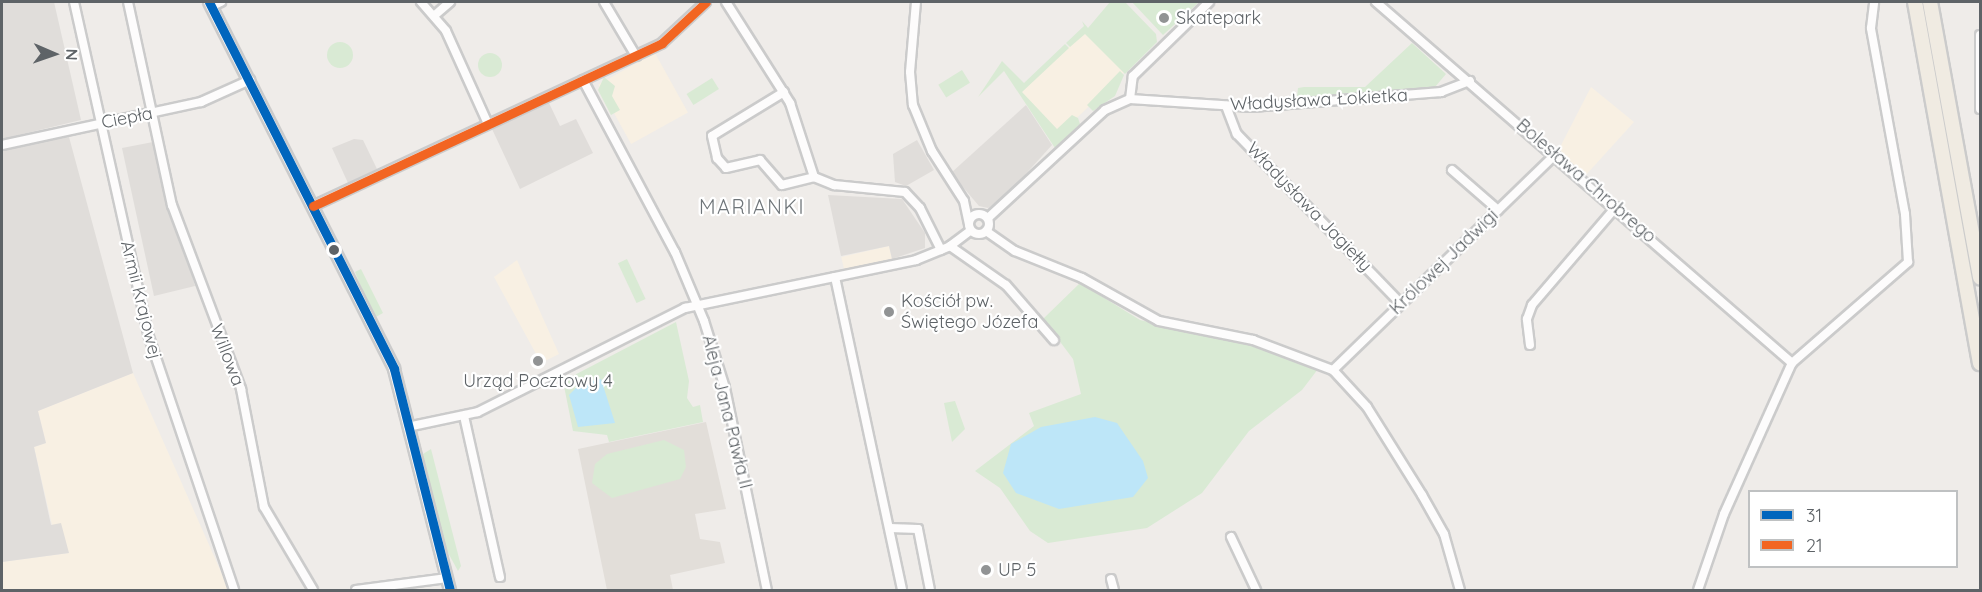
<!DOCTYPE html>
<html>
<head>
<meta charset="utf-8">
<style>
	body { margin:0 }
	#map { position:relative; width:1982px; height:592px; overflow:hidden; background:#efece9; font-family:Quicksand,sans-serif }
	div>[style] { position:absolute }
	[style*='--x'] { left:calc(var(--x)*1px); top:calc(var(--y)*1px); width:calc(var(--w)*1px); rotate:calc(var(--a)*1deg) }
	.commercial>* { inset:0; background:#f8f0e3; transform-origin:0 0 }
	.industrial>* { inset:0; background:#e0ddda }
	.education>* { inset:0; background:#e2ded9 }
	.green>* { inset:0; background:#d9ead4; transform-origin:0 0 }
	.round { border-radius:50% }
	.water>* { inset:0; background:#bde6f8 }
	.roads { filter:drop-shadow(2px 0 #cbcbcb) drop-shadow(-2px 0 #cbcbcb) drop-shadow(0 2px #cbcbcb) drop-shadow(0 -2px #cbcbcb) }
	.street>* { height:8px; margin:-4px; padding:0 4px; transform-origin:4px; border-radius:4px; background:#fdfcfc }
	.street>.ring { margin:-4px; padding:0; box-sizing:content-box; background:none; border:8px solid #fdfcfc; border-radius:50% }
	.secondary>* { height:10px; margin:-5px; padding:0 5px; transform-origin:5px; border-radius:5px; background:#fdfcfc }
	.highway>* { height:14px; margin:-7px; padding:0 7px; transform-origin:7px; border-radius:7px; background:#f0ebe2 }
	.bus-1>* { height:9px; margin:-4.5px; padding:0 4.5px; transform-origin:4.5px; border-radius:4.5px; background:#0065bd }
	.bus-2>* { height:9px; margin:-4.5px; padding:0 4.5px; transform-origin:4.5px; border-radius:4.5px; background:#f26522 }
	.dots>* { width:16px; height:16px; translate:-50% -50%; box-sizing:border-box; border:3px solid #fff; border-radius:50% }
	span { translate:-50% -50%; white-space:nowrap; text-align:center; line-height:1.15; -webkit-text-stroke:4.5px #fff; paint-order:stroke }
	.poi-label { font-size:18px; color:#5e6367 }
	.left { translate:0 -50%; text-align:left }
	.street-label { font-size:18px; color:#5e6367 }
	.neighbourhood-label { font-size:20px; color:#6f7579; letter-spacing:1.5px }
	.frame { position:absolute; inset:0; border:3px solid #5e6367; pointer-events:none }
	.legend { position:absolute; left:1748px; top:490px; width:210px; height:78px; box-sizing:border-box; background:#fff; border:2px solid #bfc1c2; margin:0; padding:8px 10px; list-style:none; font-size:18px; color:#5e6367 }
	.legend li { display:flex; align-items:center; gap:12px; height:30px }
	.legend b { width:30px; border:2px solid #bfc1c2 }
	.north { position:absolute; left:24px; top:24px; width:60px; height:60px; -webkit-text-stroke:4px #fff; paint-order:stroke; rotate:92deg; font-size:16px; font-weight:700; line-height:24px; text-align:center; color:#5e6367 }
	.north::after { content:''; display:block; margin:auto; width:21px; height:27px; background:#5e6367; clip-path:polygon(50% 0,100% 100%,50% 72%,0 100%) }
</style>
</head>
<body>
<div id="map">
	<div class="commercial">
		<div style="left:1087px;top:29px;width:57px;height:94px;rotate:46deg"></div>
		<div style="left:655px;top:53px;width:68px;height:65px;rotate:61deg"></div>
		<div style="clip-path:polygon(1591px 87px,1634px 122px,1585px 176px,1557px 153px)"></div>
		<div style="left:889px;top:246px;width:13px;height:49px;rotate:77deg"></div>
		<div style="clip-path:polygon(517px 260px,559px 354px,541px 363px,494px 277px)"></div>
		<div style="clip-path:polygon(133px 373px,229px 590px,2px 590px,2px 562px,69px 553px,52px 525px,34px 447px,46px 443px,38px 411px)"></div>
	</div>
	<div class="industrial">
		<div style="clip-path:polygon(2px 2px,54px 2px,81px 120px,2px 139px)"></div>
		<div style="clip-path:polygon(549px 103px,560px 126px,576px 119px,593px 153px,520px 189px,492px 129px)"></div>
		<div style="clip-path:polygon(1026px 105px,1052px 145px,1005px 197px,988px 208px,979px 206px,951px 173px)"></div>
		<div style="clip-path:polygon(69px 137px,133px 373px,38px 411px,46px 443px,34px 447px,51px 525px,61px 523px,69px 553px,2px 562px,2px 150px)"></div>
		<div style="clip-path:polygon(354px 139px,363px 140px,377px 169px,348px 183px,332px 148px)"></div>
		<div style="clip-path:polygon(917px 140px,934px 170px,906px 186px,895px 182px,893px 154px)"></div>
		<div style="clip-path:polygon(153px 142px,195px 286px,154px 296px,122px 148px)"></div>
		<div style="clip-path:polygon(828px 195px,902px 199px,925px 233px,925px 248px,892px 259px,889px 246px,841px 256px)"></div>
	</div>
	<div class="education">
		<div style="clip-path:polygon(706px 422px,726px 509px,695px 514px,700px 539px,720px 542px,725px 563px,670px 575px,673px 590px,607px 590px,578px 449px)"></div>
	</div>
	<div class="green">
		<div style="clip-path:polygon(1110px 2px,1125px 2px,1156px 34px,1157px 42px,1125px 74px,1085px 34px,1070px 47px,1066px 43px,1084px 26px,1082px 21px,1088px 28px)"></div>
		<div style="clip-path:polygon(1132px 2px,1199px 2px,1163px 35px)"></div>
		<div class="round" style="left:327px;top:42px;width:26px;height:26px"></div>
		<div style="clip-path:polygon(1412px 43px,1446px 74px,1435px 87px,1297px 97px,1298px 88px,1304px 87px,1365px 87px)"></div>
		<div style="clip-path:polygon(1065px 44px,1069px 48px,1022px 92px,1057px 129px,1072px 115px,1078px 118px,1080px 124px,1055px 148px,1004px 71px,978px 97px,1002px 61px,1024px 83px)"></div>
		<div class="round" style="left:478px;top:53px;width:24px;height:24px"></div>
		<div style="left:962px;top:70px;width:15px;height:28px;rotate:58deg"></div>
		<div style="clip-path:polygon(1120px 71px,1124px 75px,1115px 96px,1093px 111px,1087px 105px)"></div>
		<div style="clip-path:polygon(604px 77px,615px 86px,612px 96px,620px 110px,611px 115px,598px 90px)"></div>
		<div style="left:712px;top:78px;width:13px;height:30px;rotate:58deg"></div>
		<div style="left:627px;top:259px;width:44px;height:10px;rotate:65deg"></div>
		<div style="clip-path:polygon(361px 269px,383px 313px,374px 318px,355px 272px)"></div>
		<div style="clip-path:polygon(1080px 283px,1140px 320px,1270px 350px,1318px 369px,1302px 390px,1249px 431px,1202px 493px,1147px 528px,1048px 543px,1030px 531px,1000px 488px,975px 471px,1034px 426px,1029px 413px,1081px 394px,1073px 359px,1043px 319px)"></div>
		<div style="clip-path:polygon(676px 322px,689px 381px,687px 398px,693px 407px,700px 405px,703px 422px,609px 442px,607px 435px,573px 431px,563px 381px)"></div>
		<div style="clip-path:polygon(955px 401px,965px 429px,952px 442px,944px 403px)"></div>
		<div style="clip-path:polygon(664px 440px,684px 450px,686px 467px,680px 479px,612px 498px,592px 483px,595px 464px,607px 454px)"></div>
		<div style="clip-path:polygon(431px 449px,461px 566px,458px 571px,446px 549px,423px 454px)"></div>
	</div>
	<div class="water">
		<div style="clip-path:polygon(601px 379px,615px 423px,578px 427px,569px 395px,581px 383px)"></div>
		<div style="clip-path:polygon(1095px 417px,1117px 423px,1143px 461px,1148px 478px,1133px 497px,1059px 509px,1016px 493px,1003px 473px,1011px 444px,1041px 427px)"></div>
	</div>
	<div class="roads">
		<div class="street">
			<div style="--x:74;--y:2;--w:340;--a:77.4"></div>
			<div style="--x:148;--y:334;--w:270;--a:71.4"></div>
			<div style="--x:128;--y:2;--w:208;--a:77.8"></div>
			<div style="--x:172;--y:205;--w:197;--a:69.4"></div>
			<div style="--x:241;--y:389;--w:120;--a:79"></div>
			<div style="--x:264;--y:507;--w:96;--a:59.4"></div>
			<div style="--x:421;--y:2;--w:38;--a:49"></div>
			<div style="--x:446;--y:31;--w:102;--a:65.7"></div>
			<div style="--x:604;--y:2;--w:63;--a:59.3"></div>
			<div style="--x:726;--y:2;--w:120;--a:57.6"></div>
			<div style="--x:790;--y:103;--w:78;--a:72"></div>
			<div style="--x:814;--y:177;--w:22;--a:22"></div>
			<div style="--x:834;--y:185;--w:71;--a:5.6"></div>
			<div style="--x:905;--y:192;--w:22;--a:47"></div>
			<div style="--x:920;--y:208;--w:47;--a:63.4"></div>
			<div style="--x:916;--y:2;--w:70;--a:94.9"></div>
			<div style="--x:910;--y:72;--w:33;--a:85"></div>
			<div style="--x:913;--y:105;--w:50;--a:67.6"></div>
			<div style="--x:932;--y:151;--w:59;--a:57.4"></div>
			<div style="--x:964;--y:201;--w:24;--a:78"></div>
			<div style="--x:1376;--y:2;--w:551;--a:40.95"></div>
			<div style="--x:212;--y:6;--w:10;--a:-24"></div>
			<div style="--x:435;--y:15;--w:20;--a:-41"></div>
			<div style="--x:1980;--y:35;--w:74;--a:90"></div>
			<div style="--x:583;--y:80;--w:195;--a:61.9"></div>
			<div style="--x:675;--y:252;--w:75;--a:67.2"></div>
			<div style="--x:704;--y:321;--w:70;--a:72.6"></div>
			<div style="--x:725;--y:388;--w:206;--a:78.3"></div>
			<div style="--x:784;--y:92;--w:84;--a:148.6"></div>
			<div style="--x:712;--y:136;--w:23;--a:77"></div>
			<div style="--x:717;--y:158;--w:13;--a:48"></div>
			<div style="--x:726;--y:168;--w:35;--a:-13"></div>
			<div style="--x:760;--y:160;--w:33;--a:49"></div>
			<div style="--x:782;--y:185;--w:33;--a:-14"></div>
			<div style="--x:1130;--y:99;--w:122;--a:3.8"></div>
			<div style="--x:1252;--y:107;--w:190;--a:-4.5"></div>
			<div style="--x:1441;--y:92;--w:31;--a:-21"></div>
			<div style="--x:1226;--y:106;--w:30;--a:69"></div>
			<div style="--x:1237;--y:134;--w:236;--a:46"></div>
			<div style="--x:2;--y:145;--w:204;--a:-12.2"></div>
			<div style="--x:201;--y:102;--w:54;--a:-24.2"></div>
			<div style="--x:1452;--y:170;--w:61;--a:41"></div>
			<div style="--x:313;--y:206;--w:385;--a:-25"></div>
			<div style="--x:662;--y:43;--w:60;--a:-43"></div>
			<div class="ring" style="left:969px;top:214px;width:12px;height:12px"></div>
			<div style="--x:988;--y:218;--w:159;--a:-42.7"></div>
			<div style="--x:1105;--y:110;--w:27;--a:-24"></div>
			<div style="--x:1130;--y:99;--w:23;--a:-83"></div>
			<div style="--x:1133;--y:76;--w:106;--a:-44.2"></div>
			<div style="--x:986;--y:231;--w:35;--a:35"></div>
			<div style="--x:1015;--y:251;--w:72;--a:21.9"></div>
			<div style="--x:1082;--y:278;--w:88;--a:29.2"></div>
			<div style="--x:1159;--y:321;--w:96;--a:11.4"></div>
			<div style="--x:1253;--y:340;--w:85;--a:20.6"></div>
			<div style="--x:1333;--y:370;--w:50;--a:47.4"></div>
			<div style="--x:1367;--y:407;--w:104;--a:58"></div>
			<div style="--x:1422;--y:495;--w:45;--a:60.6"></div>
			<div style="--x:1444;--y:534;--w:58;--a:74.1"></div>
			<div style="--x:950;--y:246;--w:26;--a:-37"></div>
			<div style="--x:835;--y:277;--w:320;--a:77.9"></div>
			<div style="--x:1530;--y:345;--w:26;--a:-97"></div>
			<div style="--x:1527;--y:319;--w:15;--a:-70"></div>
			<div style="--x:1532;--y:305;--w:129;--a:-49.4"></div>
			<div style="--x:1333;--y:370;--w:309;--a:-44.1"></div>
			<div style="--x:464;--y:416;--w:165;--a:77.4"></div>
			<div style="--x:412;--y:426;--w:67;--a:-12"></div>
			<div style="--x:478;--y:412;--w:232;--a:-26.7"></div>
			<div style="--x:685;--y:308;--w:236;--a:-11.7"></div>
			<div style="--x:916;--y:260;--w:37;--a:-22"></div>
			<div style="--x:950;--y:246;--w:68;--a:34.9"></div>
			<div style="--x:1006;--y:285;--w:73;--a:48.9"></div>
			<div style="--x:890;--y:528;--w:28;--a:2"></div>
			<div style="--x:918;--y:529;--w:62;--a:78.9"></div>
			<div style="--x:1231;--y:537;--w:59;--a:64.7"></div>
			<div style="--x:1111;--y:579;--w:11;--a:75"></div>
			<div style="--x:356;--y:590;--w:92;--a:-7.5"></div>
			<div style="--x:1698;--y:590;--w:80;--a:-71.1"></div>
			<div style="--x:1724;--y:514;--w:166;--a:-65.8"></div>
			<div style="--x:1792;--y:363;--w:154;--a:-41"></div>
			<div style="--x:1908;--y:262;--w:48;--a:-93.6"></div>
			<div style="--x:1905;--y:214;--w:189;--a:-100.4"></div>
			<div style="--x:1871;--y:28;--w:26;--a:-83"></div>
		</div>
		<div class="secondary">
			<div style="--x:209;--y:2;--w:411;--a:63.2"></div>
			<div style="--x:394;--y:369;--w:228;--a:75.8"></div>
		</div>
		<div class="highway">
			<div style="--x:1915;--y:2;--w:367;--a:79.8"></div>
			<div style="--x:1930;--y:2;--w:280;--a:79.7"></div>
		</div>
	</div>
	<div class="bus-1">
		<div style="--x:209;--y:2;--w:411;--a:63.2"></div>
		<div style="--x:394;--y:369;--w:228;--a:75.8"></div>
	</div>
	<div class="bus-2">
		<div style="--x:313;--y:206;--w:385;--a:-25"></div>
		<div style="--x:662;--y:43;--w:60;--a:-43"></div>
	</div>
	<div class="dots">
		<div style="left:1164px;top:18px;background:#919394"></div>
		<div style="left:334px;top:250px;background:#5e6367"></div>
		<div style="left:889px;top:312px;background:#919394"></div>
		<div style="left:538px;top:361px;background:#919394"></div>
		<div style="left:986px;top:570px;background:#919394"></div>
	</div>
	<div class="poi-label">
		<span class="left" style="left:1176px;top:18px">Skatepark</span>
		<span class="left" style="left:901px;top:312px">Kościół pw.<br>Świętego Józefa</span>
		<span style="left:538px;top:381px">Urząd Pocztowy 4</span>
		<span class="left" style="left:998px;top:570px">UP 5</span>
	</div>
	<div class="street-label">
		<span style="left:1319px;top:100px;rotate:-3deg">Władysława Łokietka</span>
		<span style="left:127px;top:118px;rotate:-11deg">Ciepła</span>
		<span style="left:1586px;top:181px;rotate:41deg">Bolesława Chrobrego</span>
		<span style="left:1309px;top:207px;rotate:46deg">Władysława Jagiełły</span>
		<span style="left:1444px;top:262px;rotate:-44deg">Królowej Jadwigi</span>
		<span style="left:141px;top:300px;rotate:76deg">Armii Krajowej</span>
		<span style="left:227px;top:355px;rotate:69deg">Willowa</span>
		<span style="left:727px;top:412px;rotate:76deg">Aleja Jana Pawła II</span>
	</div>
	<div class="neighbourhood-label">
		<span style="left:752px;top:206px">MARIANKI</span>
	</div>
	<div class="frame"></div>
	<ul class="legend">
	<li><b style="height:8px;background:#0065bd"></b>31</li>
	<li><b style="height:8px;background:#f26522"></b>21</li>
	</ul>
	<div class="north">N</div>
</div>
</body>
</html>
